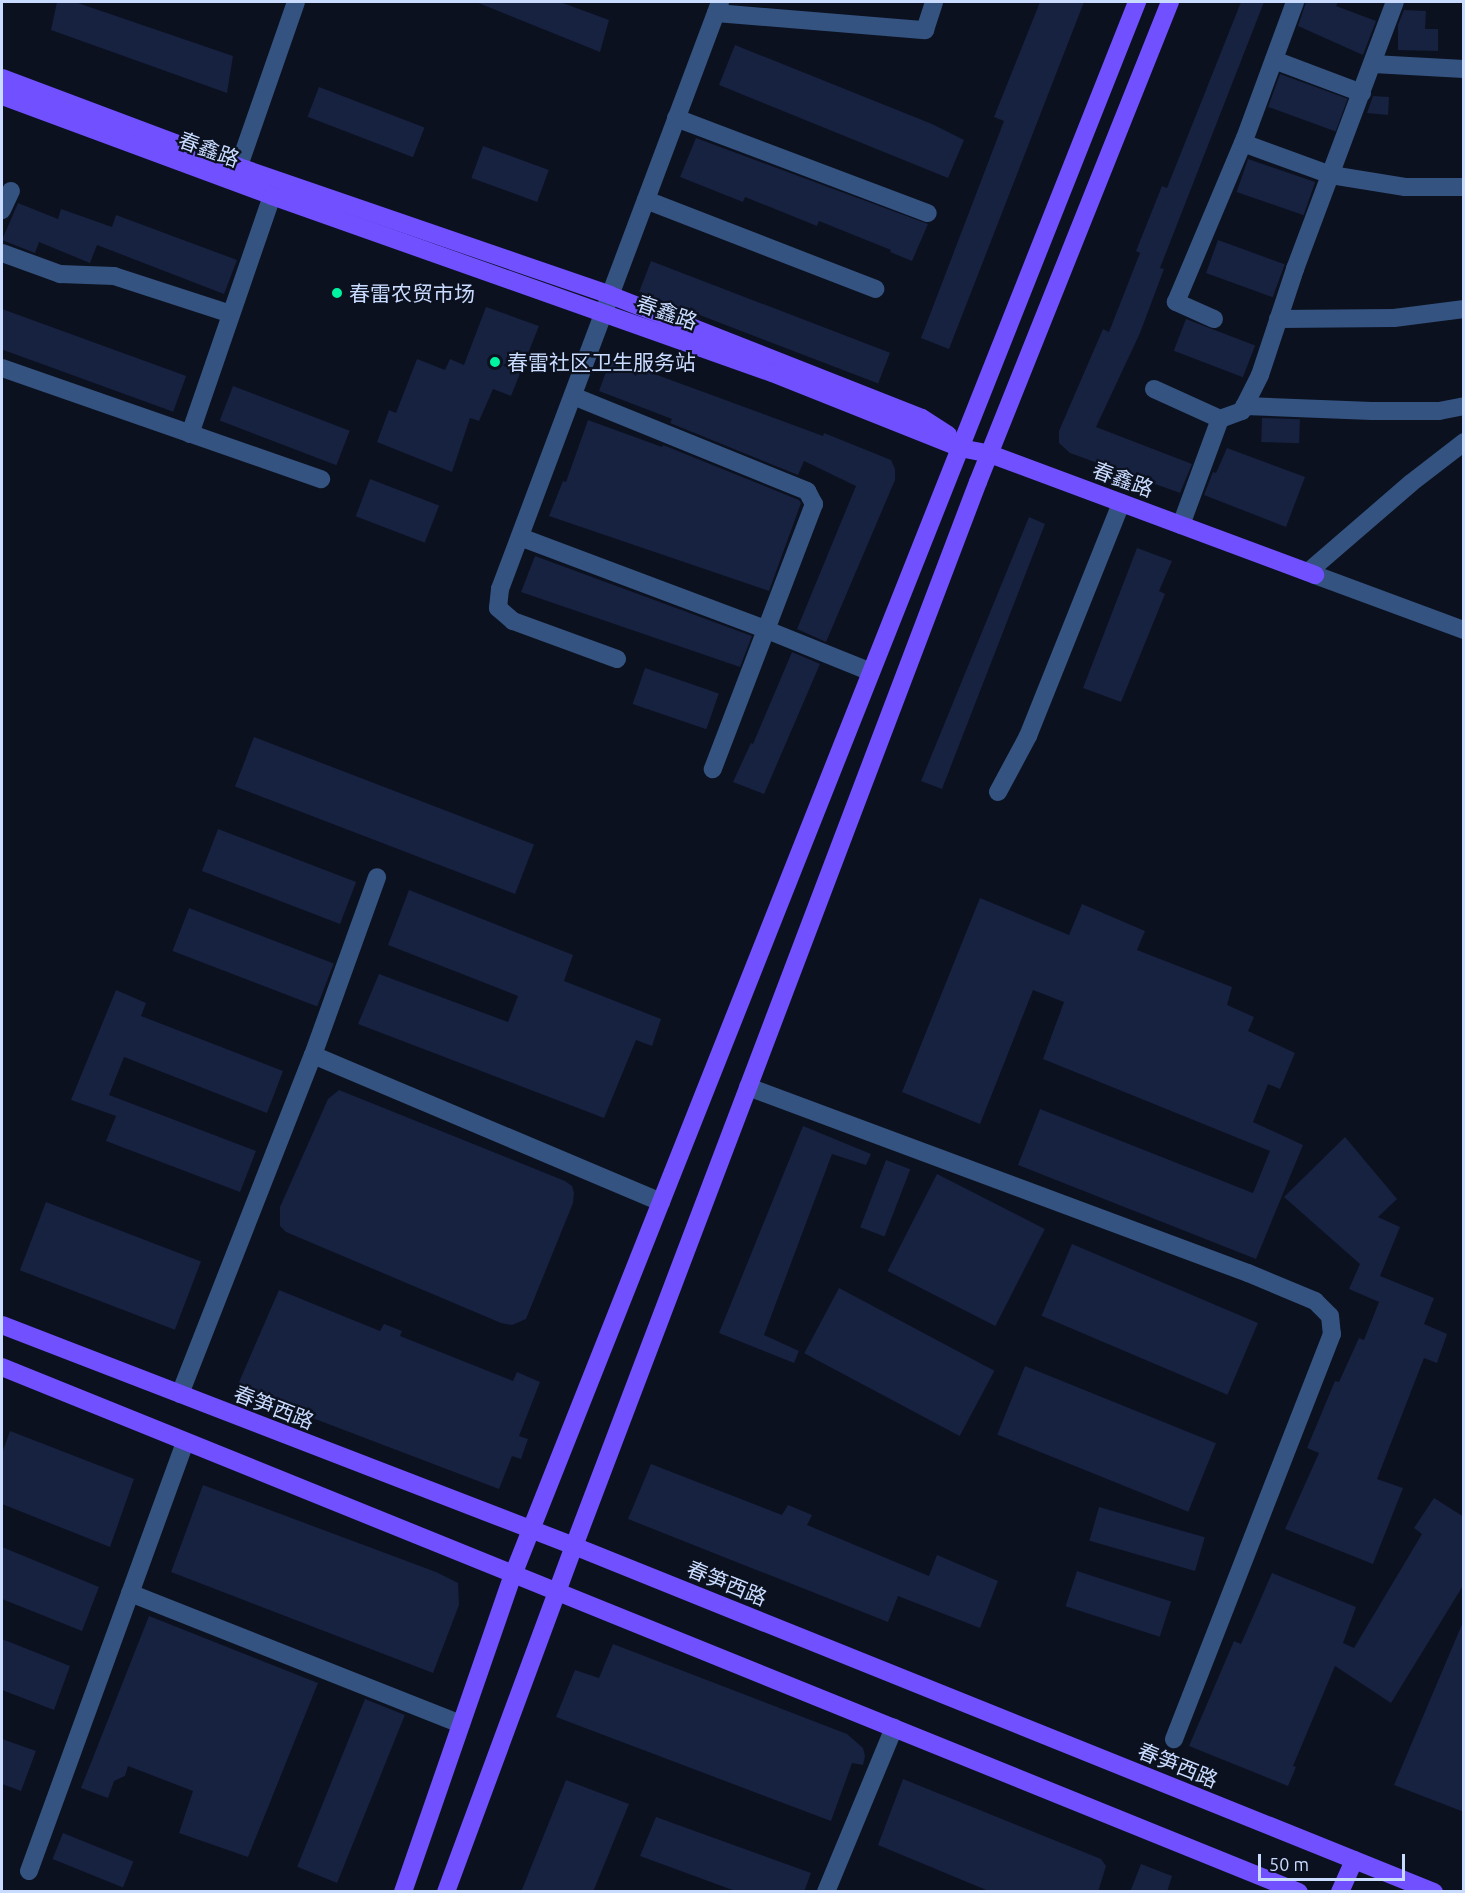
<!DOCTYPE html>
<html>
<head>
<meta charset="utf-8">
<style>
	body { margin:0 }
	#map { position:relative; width:1465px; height:1893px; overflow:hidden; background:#0b111f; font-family:Ubuntu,"Noto Sans SC",sans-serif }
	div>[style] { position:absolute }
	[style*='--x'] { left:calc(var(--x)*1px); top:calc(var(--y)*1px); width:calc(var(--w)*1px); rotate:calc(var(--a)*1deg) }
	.building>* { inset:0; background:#172140; transform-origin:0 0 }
	.minor>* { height:18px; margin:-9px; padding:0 9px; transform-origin:9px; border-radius:9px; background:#355380 }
	.major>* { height:18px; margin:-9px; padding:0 9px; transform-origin:9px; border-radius:9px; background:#7050ff }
	.dots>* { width:16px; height:16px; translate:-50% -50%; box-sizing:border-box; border:3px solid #0b111f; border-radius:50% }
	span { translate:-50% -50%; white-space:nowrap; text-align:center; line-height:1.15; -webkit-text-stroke:4.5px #0b111f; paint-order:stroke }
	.street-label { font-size:21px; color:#c9dbff }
	.poi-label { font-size:21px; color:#c9dbff }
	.left { translate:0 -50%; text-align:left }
	.frame { position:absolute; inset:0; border:3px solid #c9dbff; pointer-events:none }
	.scale { position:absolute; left:1258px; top:1854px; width:147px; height:27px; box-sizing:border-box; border:3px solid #c9dbff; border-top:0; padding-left:8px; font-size:18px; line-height:21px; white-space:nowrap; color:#c9dbff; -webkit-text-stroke:4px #0b111f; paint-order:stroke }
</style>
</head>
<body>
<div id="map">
	<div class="building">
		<div style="clip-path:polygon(57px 2px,75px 2px,233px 56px,227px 93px,51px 30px)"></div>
		<div style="clip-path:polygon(476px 2px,560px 2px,609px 20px,600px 52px)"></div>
		<div style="clip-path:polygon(1040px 2px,1084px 2px,949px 349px,921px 338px,1004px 121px,994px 117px)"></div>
		<div style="clip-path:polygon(1241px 2px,1264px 2px,1160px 268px,1164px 269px,1140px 333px,1096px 427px,1192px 464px,1180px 493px,1070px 453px,1059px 443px,1059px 431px,1103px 329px,1109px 332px,1140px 253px,1136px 251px,1162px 186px,1167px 188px)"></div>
		<div style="clip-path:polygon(1306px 2px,1338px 2px,1336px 6px,1376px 21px,1363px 55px,1298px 26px)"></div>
		<div style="clip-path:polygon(1404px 10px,1426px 11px,1425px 29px,1438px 29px,1438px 51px,1398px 50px,1398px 25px)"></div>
		<div style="clip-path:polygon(735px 45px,932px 124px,964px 140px,948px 178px,719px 85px)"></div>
		<div style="left:1280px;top:74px;width:72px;height:35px;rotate:20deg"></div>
		<div style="left:319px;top:87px;width:113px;height:32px;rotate:21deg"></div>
		<div style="clip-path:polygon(1373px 96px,1389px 97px,1388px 115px,1367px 113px)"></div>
		<div style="clip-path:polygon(696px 138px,928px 224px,912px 261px,890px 252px,891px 250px,819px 221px,817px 226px,745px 197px,743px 202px,680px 177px)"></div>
		<div style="left:483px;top:146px;width:70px;height:34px;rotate:20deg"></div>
		<div style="left:1248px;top:159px;width:71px;height:35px;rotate:19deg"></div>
		<div style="clip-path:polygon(18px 203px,58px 219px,61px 209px,112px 227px,116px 215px,237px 260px,224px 294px,97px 245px,90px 263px,39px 242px,35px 253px,2px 240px)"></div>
		<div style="left:1218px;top:240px;width:71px;height:35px;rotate:20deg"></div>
		<div style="left:651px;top:261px;width:256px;height:33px;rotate:21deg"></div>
		<div style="clip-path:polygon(486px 307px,539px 326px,511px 396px,493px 389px,479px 421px,470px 418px,452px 472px,377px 442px,389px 410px,396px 413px,417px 359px,445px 370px,450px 359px,464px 365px)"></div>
		<div style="left:2px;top:309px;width:196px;height:38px;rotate:20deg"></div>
		<div style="left:1186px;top:319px;width:74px;height:34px;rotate:21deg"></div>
		<div style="clip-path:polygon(611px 358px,823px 436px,824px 433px,891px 460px,895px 469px,895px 480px,826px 642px,797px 629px,856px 486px,804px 461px,798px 475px,670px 423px,672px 419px,599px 391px)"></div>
		<div style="left:233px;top:386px;width:125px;height:37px;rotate:21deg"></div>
		<div style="left:1262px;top:418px;width:38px;height:24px;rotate:2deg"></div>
		<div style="clip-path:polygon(588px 420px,662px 447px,663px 445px,799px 500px,801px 503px,769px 591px,549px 516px,563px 481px,566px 482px)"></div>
		<div style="clip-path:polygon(1227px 448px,1305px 477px,1286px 527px,1204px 495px,1213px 472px,1216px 473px)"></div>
		<div style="left:370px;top:479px;width:74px;height:40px;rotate:21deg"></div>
		<div style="clip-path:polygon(1029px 517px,1045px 524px,942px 789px,921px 781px)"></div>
		<div style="clip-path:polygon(1137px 548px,1172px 561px,1159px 591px,1165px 594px,1121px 702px,1083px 688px)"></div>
		<div style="clip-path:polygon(535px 556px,752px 636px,740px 667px,521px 592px)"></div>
		<div style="clip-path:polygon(792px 652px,820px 664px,764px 794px,733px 782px,751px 743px,753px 744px)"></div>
		<div style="left:645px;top:668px;width:78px;height:38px;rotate:19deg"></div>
		<div style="left:254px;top:737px;width:300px;height:53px;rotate:21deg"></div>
		<div style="left:218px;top:829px;width:148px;height:45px;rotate:21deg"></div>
		<div style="clip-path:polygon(409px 890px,573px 955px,564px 981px,661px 1019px,652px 1046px,636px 1040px,604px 1118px,358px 1024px,379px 974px,508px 1022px,518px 996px,388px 945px)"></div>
		<div style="clip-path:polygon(980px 898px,1069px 935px,1082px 904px,1145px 931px,1137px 950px,1232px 987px,1227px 1005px,1254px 1017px,1248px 1031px,1295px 1053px,1280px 1089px,1268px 1084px,1253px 1122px,1303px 1145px,1256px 1259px,1018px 1165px,1040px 1109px,1253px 1193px,1270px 1151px,1043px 1059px,1064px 1002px,1033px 990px,980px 1124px,902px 1092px)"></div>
		<div style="left:189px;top:908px;width:155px;height:46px;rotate:21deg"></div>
		<div style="clip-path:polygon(116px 990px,146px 1003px,141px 1016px,283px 1071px,267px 1113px,124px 1057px,109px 1095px,256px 1151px,240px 1192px,106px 1141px,116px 1116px,71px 1100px)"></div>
		<div style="clip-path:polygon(339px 1090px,565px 1181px,572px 1186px,574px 1193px,573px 1203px,526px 1319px,512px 1325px,501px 1323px,286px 1232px,280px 1226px,280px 1207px,328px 1099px)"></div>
		<div style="clip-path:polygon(803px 1126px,871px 1154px,866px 1165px,832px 1154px,764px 1335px,799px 1351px,794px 1363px,719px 1333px)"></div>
		<div style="clip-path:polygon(1345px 1137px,1397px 1199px,1378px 1217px,1400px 1227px,1380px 1276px,1434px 1298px,1424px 1324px,1447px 1334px,1437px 1363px,1424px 1358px,1377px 1479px,1403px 1488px,1373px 1564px,1285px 1529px,1319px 1453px,1307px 1448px,1335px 1381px,1339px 1382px,1359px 1338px,1364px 1340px,1379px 1302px,1349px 1289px,1360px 1264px,1284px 1197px)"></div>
		<div style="left:886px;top:1160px;width:26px;height:72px;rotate:21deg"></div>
		<div style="left:937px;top:1174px;width:121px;height:109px;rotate:27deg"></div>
		<div style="left:46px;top:1202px;width:166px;height:73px;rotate:21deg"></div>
		<div style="left:1072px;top:1244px;width:202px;height:78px;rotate:23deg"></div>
		<div style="left:839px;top:1288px;width:176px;height:74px;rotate:28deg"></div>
		<div style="clip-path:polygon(279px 1290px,380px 1331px,384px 1324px,402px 1331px,400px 1336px,513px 1381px,517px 1372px,540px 1382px,519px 1436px,528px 1439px,521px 1459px,512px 1456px,499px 1489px,236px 1389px)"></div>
		<div style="left:1025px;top:1366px;width:206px;height:74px;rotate:22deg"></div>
		<div style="clip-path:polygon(10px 1431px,134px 1479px,110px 1547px,2px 1504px,2px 1453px)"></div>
		<div style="clip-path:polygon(651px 1464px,782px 1515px,788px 1505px,812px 1515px,807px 1525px,929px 1576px,937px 1555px,998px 1581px,980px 1628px,898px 1596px,888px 1622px,628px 1519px)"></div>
		<div style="clip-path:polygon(203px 1485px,436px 1572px,458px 1583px,459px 1605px,433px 1673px,171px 1572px)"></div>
		<div style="clip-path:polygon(1434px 1498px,1464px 1517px,1464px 1584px,1391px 1703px,1335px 1666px,1293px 1766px,1296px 1767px,1288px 1786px,1189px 1746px,1234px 1641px,1241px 1644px,1272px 1573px,1356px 1607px,1343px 1643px,1354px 1648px,1422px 1534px,1414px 1528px)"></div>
		<div style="left:1099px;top:1507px;width:110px;height:35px;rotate:16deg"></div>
		<div style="clip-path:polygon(2px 1547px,99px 1587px,82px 1631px,2px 1599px)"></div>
		<div style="left:1077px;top:1571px;width:99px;height:37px;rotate:18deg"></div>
		<div style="clip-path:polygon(149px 1616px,318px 1683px,248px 1857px,179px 1833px,193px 1791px,128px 1766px,125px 1776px,114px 1781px,108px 1798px,81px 1788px)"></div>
		<div style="clip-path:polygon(1463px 1622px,1464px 1622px,1464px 1812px,1394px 1785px)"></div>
		<div style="clip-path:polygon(2px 1639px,70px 1666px,54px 1710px,2px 1690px)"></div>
		<div style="clip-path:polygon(613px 1644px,847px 1734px,863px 1748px,865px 1756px,863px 1765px,852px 1763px,831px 1821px,556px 1717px,575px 1670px,599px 1678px)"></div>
		<div style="left:365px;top:1699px;width:43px;height:181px;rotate:22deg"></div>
		<div style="clip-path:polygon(2px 1739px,36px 1751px,21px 1791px,2px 1784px)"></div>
		<div style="clip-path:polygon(903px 1779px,1101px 1859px,1106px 1866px,1098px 1892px,991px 1892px,878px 1845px)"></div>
		<div style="clip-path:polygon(566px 1780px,629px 1804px,593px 1892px,521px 1892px)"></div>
		<div style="clip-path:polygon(656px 1817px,811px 1873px,804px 1892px,738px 1892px,640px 1856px)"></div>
		<div style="left:63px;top:1833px;width:76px;height:28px;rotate:22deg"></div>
		<div style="clip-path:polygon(1141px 1864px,1172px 1876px,1167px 1892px,1130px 1892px)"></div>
	</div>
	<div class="minor">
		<div style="--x:716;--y:13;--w:210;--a:4.7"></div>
		<div style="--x:925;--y:30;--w:29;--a:-72"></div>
		<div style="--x:1274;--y:60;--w:94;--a:20.6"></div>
		<div style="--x:1373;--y:64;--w:91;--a:3.1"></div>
		<div style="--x:676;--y:118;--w:269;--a:20.7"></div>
		<div style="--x:1243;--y:143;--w:94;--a:20"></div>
		<div style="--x:1331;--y:175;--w:75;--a:9.2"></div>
		<div style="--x:1405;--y:187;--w:59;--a:0"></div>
		<div style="--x:234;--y:180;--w:188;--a:-70.8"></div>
		<div style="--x:646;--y:200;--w:246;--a:21.2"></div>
		<div style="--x:2;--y:210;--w:21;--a:-65"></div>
		<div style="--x:2;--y:253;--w:62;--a:19.9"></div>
		<div style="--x:60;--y:274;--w:54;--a:2.1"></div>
		<div style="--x:114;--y:276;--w:123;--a:18"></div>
		<div style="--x:1214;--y:319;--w:42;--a:-155.9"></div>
		<div style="--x:1176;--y:302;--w:178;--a:-67.2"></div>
		<div style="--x:1245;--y:138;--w:145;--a:-69.8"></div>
		<div style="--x:1278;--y:319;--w:116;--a:-0.5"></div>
		<div style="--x:1394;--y:318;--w:71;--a:-7.3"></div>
		<div style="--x:2;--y:368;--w:338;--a:19.2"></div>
		<div style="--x:1154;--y:389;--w:72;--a:24.4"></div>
		<div style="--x:573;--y:396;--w:253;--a:22.1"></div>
		<div style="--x:807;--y:491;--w:15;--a:62"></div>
		<div style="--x:814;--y:504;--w:284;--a:110.9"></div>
		<div style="--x:1244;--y:406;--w:128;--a:2.2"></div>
		<div style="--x:1372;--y:411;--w:67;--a:0"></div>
		<div style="--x:1439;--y:411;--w:25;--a:-11"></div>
		<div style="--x:190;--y:434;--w:252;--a:-71"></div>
		<div style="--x:1181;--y:525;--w:113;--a:-69.8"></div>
		<div style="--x:1220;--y:419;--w:23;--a:-20"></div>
		<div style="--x:1242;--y:411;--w:40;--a:-63.4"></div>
		<div style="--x:1260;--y:375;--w:112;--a:-71.7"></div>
		<div style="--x:1295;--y:269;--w:285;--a:-69.5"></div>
		<div style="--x:520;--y:537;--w:264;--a:20.6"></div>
		<div style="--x:767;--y:630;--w:112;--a:22"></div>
		<div style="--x:1308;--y:572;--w:136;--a:-40.8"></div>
		<div style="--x:1411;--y:483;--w:67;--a:-37.7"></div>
		<div style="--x:1315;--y:575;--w:159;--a:20.3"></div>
		<div style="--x:617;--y:659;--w:111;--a:-159.9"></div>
		<div style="--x:513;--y:621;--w:20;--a:-139"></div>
		<div style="--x:498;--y:608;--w:19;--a:-84"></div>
		<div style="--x:500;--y:589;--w:627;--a:-69.45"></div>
		<div style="--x:998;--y:792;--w:64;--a:-61.8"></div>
		<div style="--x:1028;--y:736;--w:251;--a:-68.2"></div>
		<div style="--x:313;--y:1055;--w:378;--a:22.9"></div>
		<div style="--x:748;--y:1087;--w:533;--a:20.41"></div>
		<div style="--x:1248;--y:1273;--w:73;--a:22.7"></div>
		<div style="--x:1315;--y:1301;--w:21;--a:45"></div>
		<div style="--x:1330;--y:1316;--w:18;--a:84"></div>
		<div style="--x:1332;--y:1334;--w:435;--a:111.3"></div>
		<div style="--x:180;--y:1394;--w:364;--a:-68.6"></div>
		<div style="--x:313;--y:1055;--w:189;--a:-70.2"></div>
		<div style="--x:130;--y:1593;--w:356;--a:21.6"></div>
		<div style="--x:29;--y:1871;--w:456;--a:-70"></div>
		<div style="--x:826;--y:1892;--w:178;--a:-67.5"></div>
	</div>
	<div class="major">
		<div style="--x:2;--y:78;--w:253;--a:20.6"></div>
		<div style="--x:239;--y:167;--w:392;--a:19"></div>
		<div style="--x:610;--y:295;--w:335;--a:21.5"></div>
		<div style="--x:922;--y:418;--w:31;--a:33"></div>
		<div style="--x:2;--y:96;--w:288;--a:20.3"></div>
		<div style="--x:272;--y:196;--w:530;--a:19.49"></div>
		<div style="--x:772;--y:373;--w:202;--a:21.7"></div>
		<div style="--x:960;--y:448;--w:31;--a:11"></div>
		<div style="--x:990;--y:454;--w:347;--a:20.4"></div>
		<div style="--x:2;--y:1325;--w:613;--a:21.12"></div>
		<div style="--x:574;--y:1546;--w:927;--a:21.92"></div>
		<div style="--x:2;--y:1367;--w:1399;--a:22.04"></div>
		<div style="--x:403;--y:1892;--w:330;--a:-70.9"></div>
		<div style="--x:511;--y:1580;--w:1698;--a:-68.36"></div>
		<div style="--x:446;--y:1892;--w:369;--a:-69.7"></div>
		<div style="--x:574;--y:1546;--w:1138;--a:-69.21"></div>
		<div style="--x:978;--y:482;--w:517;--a:-68.2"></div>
		<div style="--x:1340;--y:1892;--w:35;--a:-66"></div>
	</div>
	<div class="dots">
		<div style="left:337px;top:293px;background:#00f49f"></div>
		<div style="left:495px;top:362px;background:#00f49f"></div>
	</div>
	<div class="street-label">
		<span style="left:209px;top:149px;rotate:20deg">春鑫路</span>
		<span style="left:667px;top:312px;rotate:19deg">春鑫路</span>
		<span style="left:1123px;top:479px;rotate:20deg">春鑫路</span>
		<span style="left:274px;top:1407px;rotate:21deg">春笋西路</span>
		<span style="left:727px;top:1583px;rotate:22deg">春笋西路</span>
		<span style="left:1178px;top:1765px;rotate:22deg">春笋西路</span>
	</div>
	<div class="poi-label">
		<span class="left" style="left:349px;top:293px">春雷农贸市场</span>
		<span class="left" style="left:507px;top:362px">春雷社区卫生服务站</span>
	</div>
	<div class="frame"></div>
	<div class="scale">50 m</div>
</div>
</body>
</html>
